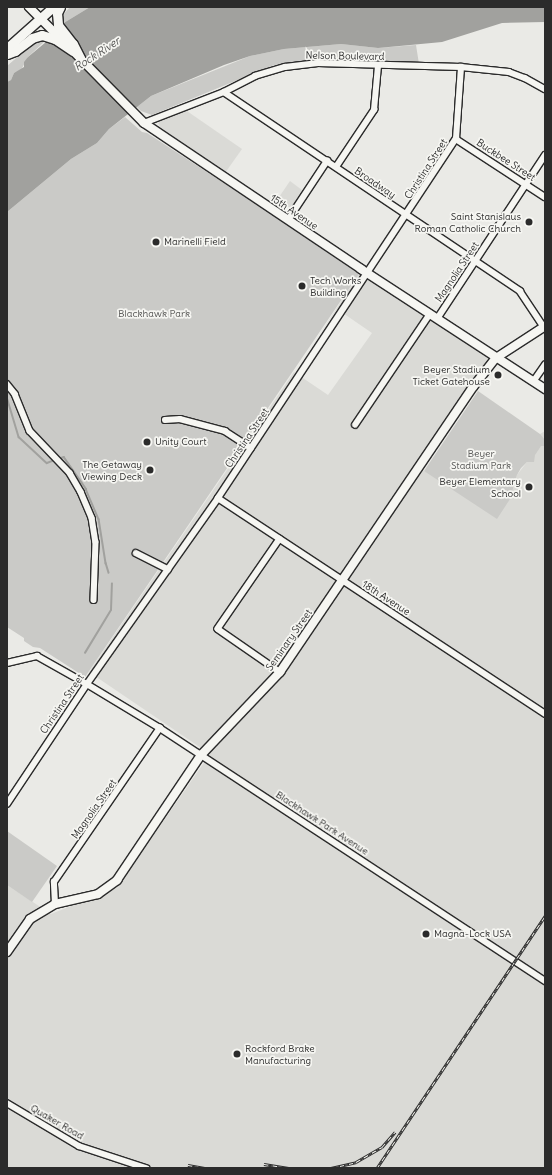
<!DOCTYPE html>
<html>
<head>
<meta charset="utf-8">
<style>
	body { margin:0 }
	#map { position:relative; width:552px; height:1175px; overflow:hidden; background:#eaeae6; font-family:Delius,sans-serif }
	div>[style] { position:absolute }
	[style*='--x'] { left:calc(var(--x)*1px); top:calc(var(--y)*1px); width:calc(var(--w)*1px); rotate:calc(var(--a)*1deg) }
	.built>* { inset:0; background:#dadad6 }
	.green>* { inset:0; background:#cacac7 }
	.water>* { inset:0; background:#a1a19e }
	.stream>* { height:1.5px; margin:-0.75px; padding:0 0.75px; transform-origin:0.75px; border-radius:0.75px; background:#a1a19e }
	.roads { filter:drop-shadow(1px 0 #2b2b2b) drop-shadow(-1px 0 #2b2b2b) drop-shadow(0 1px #2b2b2b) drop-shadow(0 -1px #2b2b2b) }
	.street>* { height:5.5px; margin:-2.75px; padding:0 2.75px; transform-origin:2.75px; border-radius:2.75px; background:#f6f6f2 }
	.secondary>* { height:8px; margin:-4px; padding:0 4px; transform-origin:4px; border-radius:4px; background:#f6f6f2 }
	.primary>* { height:9px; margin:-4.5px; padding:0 4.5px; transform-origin:4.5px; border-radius:4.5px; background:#f6f6f2 }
	.rail>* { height:3px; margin-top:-1.5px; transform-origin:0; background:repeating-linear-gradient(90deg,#f6f6f2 0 4.5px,#2b2b2b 0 9px); box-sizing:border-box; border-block:1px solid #2b2b2b }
	.dots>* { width:11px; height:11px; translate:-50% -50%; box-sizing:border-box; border:2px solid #f6f6f2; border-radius:50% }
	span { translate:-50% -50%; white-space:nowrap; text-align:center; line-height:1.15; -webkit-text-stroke:3.5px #f6f6f2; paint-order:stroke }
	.street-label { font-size:10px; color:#2b2b2b }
	.poi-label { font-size:10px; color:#2b2b2b }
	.right { translate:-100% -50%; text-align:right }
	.left { translate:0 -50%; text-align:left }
	.park-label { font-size:10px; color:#535352 }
	.water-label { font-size:11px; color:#545453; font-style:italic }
	.frame { position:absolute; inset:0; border:8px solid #2b2b2b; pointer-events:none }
</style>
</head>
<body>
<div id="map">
	<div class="built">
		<div style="clip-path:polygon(184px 109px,242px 149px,225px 173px,160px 127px,158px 123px,161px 120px)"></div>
		<div style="clip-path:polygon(290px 181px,302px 190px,289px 212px,284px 213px,273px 206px)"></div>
		<div style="clip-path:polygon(359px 274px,490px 359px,415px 463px,424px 471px,510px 499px,517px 475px,527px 462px,526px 454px,540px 434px,545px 431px,545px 1168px,7px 1168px,7px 885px,51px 914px,117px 888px,210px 754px,89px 672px,294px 372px,328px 395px,372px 333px,337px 309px,320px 334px)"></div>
	</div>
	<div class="green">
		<div style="clip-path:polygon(70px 7px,90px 7px,62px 24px,62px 16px)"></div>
		<div style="clip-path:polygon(47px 39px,28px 57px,21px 70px,14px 73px,11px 80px,7px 82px,7px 66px,36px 41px)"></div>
		<div style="clip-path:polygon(341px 44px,378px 48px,416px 45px,419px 64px,322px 60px,274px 65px,152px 115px,141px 111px,137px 107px,151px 96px,250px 56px,284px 49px)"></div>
		<div style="clip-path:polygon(125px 117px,142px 132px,147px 133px,259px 206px,359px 274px,85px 677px,40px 648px,33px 647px,24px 641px,24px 638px,7px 627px,7px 212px,71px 159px,97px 143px,109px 129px)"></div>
		<div style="clip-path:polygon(478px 391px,540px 434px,545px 440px,545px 446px,541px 446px,535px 455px,534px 462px,527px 462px,521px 468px,517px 475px,510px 499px,497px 519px,424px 471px)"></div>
		<div style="clip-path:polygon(7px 831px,57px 866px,32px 902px,7px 885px)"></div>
	</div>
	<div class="water">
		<div style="clip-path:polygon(90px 7px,545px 7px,545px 22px,502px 23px,442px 42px,378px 48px,341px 44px,284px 49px,250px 56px,224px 65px,151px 96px,109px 129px,97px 143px,71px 159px,7px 212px,7px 82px,11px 80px,14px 73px,24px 67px,24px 62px,28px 57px,46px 42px,62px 24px)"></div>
	</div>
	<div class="stream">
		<div style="--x:7;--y:397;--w:42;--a:73.3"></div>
		<div style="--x:19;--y:437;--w:38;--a:43"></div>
		<div style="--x:47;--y:463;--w:9;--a:-21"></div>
		<div style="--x:58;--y:459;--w:6;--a:-18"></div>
		<div style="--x:64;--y:457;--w:39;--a:55"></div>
		<div style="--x:86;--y:489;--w:33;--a:67"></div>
		<div style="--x:99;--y:519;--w:45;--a:81"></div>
		<div style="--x:106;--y:563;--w:10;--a:73"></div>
		<div style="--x:85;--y:653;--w:50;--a:-58.8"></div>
		<div style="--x:111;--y:610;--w:26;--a:-88"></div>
	</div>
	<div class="roads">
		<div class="street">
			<div style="--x:224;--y:92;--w:357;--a:33.9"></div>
			<div style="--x:520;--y:291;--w:43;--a:56.3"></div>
			<div style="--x:144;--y:123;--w:86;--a:-21.2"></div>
			<div style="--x:224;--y:92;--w:35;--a:-27"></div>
			<div style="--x:255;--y:76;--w:31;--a:-17"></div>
			<div style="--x:285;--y:67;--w:33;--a:-7"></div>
			<div style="--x:318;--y:63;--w:143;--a:1.6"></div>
			<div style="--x:461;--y:67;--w:48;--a:5.9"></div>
			<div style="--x:509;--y:72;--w:17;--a:21"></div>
			<div style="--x:525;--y:78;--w:23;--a:29"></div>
			<div style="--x:456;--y:139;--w:106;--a:33.1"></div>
			<div style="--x:336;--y:167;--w:69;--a:-56.3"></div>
			<div style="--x:374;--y:110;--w:44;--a:-84.8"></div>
			<div style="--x:288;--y:220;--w:71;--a:-56.5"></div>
			<div style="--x:437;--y:319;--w:196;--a:-56.6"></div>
			<div style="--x:533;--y:382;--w:21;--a:-55"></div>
			<div style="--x:7;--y:384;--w:13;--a:51"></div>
			<div style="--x:15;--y:394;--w:40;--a:68"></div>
			<div style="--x:30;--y:431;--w:58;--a:46.4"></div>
			<div style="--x:70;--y:473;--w:22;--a:60"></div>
			<div style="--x:81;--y:492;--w:28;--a:67"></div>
			<div style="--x:92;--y:518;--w:24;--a:81"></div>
			<div style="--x:96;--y:542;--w:58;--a:92"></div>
			<div style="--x:165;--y:420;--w:15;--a:-4"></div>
			<div style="--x:180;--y:419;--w:47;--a:14.9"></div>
			<div style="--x:225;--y:431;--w:31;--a:33"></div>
			<div style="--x:355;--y:425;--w:134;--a:-56"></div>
			<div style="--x:218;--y:498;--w:392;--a:33.4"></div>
			<div style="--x:280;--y:539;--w:109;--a:124.6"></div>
			<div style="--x:218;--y:629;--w:75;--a:34.7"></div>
			<div style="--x:136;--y:553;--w:36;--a:27"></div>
			<div style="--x:7;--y:663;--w:31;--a:-13"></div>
			<div style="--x:37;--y:656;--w:57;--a:29.2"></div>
			<div style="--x:87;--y:684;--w:85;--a:31.1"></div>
			<div style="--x:160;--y:728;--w:461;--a:33.3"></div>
			<div style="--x:7;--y:804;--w:144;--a:-56.3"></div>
			<div style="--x:87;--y:684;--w:228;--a:-54.8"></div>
			<div style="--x:218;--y:498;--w:431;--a:-56.5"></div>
			<div style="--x:456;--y:139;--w:72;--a:-86"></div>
			<div style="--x:55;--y:904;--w:22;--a:-93"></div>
			<div style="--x:54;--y:882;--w:187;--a:-55.5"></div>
			<div style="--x:7;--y:1103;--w:84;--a:30.8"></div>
			<div style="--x:79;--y:1146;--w:71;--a:18.2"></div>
		</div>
		<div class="secondary">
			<div style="--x:29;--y:7;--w:51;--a:45"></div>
			<div style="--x:76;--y:54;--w:97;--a:45.4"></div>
			<div style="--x:144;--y:123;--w:262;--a:33.9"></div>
			<div style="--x:361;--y:269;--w:220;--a:33.1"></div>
			<div style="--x:7;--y:952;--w:40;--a:-55.1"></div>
			<div style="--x:30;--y:919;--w:29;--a:-31"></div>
			<div style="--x:55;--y:904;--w:44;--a:-13.1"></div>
			<div style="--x:98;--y:894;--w:24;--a:-36"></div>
			<div style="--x:117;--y:880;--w:151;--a:-56.1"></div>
			<div style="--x:201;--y:755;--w:115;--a:-46.4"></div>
			<div style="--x:280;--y:672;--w:344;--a:-55.9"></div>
			<div style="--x:473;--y:387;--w:37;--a:-52"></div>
			<div style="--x:496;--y:358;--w:59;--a:-33.1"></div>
		</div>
		<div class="primary">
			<div style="--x:60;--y:7;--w:7;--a:117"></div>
			<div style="--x:57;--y:13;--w:12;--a:85"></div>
			<div style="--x:58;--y:25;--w:24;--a:52"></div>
			<div style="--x:73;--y:44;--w:16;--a:63"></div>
			<div style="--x:7;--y:48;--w:62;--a:-41.7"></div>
			<div style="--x:7;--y:54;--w:9;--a:-21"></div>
			<div style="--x:15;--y:51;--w:21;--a:-37"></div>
			<div style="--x:32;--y:38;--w:10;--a:-17"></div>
			<div style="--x:42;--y:35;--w:14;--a:17"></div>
			<div style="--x:55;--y:39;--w:22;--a:34"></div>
		</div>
	</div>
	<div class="rail">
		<div style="--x:264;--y:1164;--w:25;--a:9"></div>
		<div style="--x:188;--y:1165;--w:17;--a:10"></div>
		<div style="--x:331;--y:1168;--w:26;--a:-13"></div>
		<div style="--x:356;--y:1162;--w:30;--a:-30"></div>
		<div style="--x:382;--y:1147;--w:20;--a:-49"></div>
		<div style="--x:377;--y:1168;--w:303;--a:-56.3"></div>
	</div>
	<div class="dots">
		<div style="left:529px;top:222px;background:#2b2b2b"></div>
		<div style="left:156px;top:242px;background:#2b2b2b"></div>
		<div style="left:302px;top:286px;background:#2b2b2b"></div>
		<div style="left:498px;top:375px;background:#2b2b2b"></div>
		<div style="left:147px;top:442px;background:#2b2b2b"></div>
		<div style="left:150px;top:470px;background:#2b2b2b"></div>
		<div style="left:529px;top:487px;background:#2b2b2b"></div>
		<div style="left:426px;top:934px;background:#2b2b2b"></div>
		<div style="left:237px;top:1054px;background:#2b2b2b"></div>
	</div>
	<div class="street-label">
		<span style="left:345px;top:56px;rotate:1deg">Nelson Boulevard</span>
		<span style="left:506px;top:160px;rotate:33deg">Buckbee Street</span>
		<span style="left:426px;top:169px;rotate:-57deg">Christina Street</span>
		<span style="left:375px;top:183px;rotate:34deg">Broadway</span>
		<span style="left:294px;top:212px;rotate:34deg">15th Avenue</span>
		<span style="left:457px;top:272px;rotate:-56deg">Magnolia Street</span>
		<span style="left:247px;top:438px;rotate:-56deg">Christina Street</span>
		<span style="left:386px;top:598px;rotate:33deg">18th Avenue</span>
		<span style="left:289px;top:640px;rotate:-55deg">Seminary Street</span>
		<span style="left:62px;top:704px;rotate:-56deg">Christina Street</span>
		<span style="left:94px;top:809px;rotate:-55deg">Magnolia Street</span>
		<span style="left:322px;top:823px;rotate:33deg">Blackhawk Park Avenue</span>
		<span style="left:57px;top:1122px;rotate:30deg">Quaker Road</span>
	</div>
	<div class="poi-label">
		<span class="right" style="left:521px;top:222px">Saint Stanislaus<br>Roman Catholic Church</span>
		<span class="left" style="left:164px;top:242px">Marinelli Field</span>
		<span class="left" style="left:310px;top:286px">Tech Works<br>Building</span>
		<span class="right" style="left:490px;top:375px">Beyer Stadium<br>Ticket Gatehouse</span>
		<span class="left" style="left:155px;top:442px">Unity Court</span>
		<span class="right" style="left:142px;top:470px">The Getaway<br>Viewing Deck</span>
		<span class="right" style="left:521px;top:487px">Beyer Elementary<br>School</span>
		<span class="left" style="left:434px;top:934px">Magna-Lock USA</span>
		<span class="left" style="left:245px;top:1054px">Rockford Brake<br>Manufacturing</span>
	</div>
	<div class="park-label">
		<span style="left:154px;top:314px">Blackhawk Park</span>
		<span style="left:481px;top:459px">Beyer<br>Stadium Park</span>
	</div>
	<div class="water-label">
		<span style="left:97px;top:54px;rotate:-33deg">Rock River</span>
	</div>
	<div class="frame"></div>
</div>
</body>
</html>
